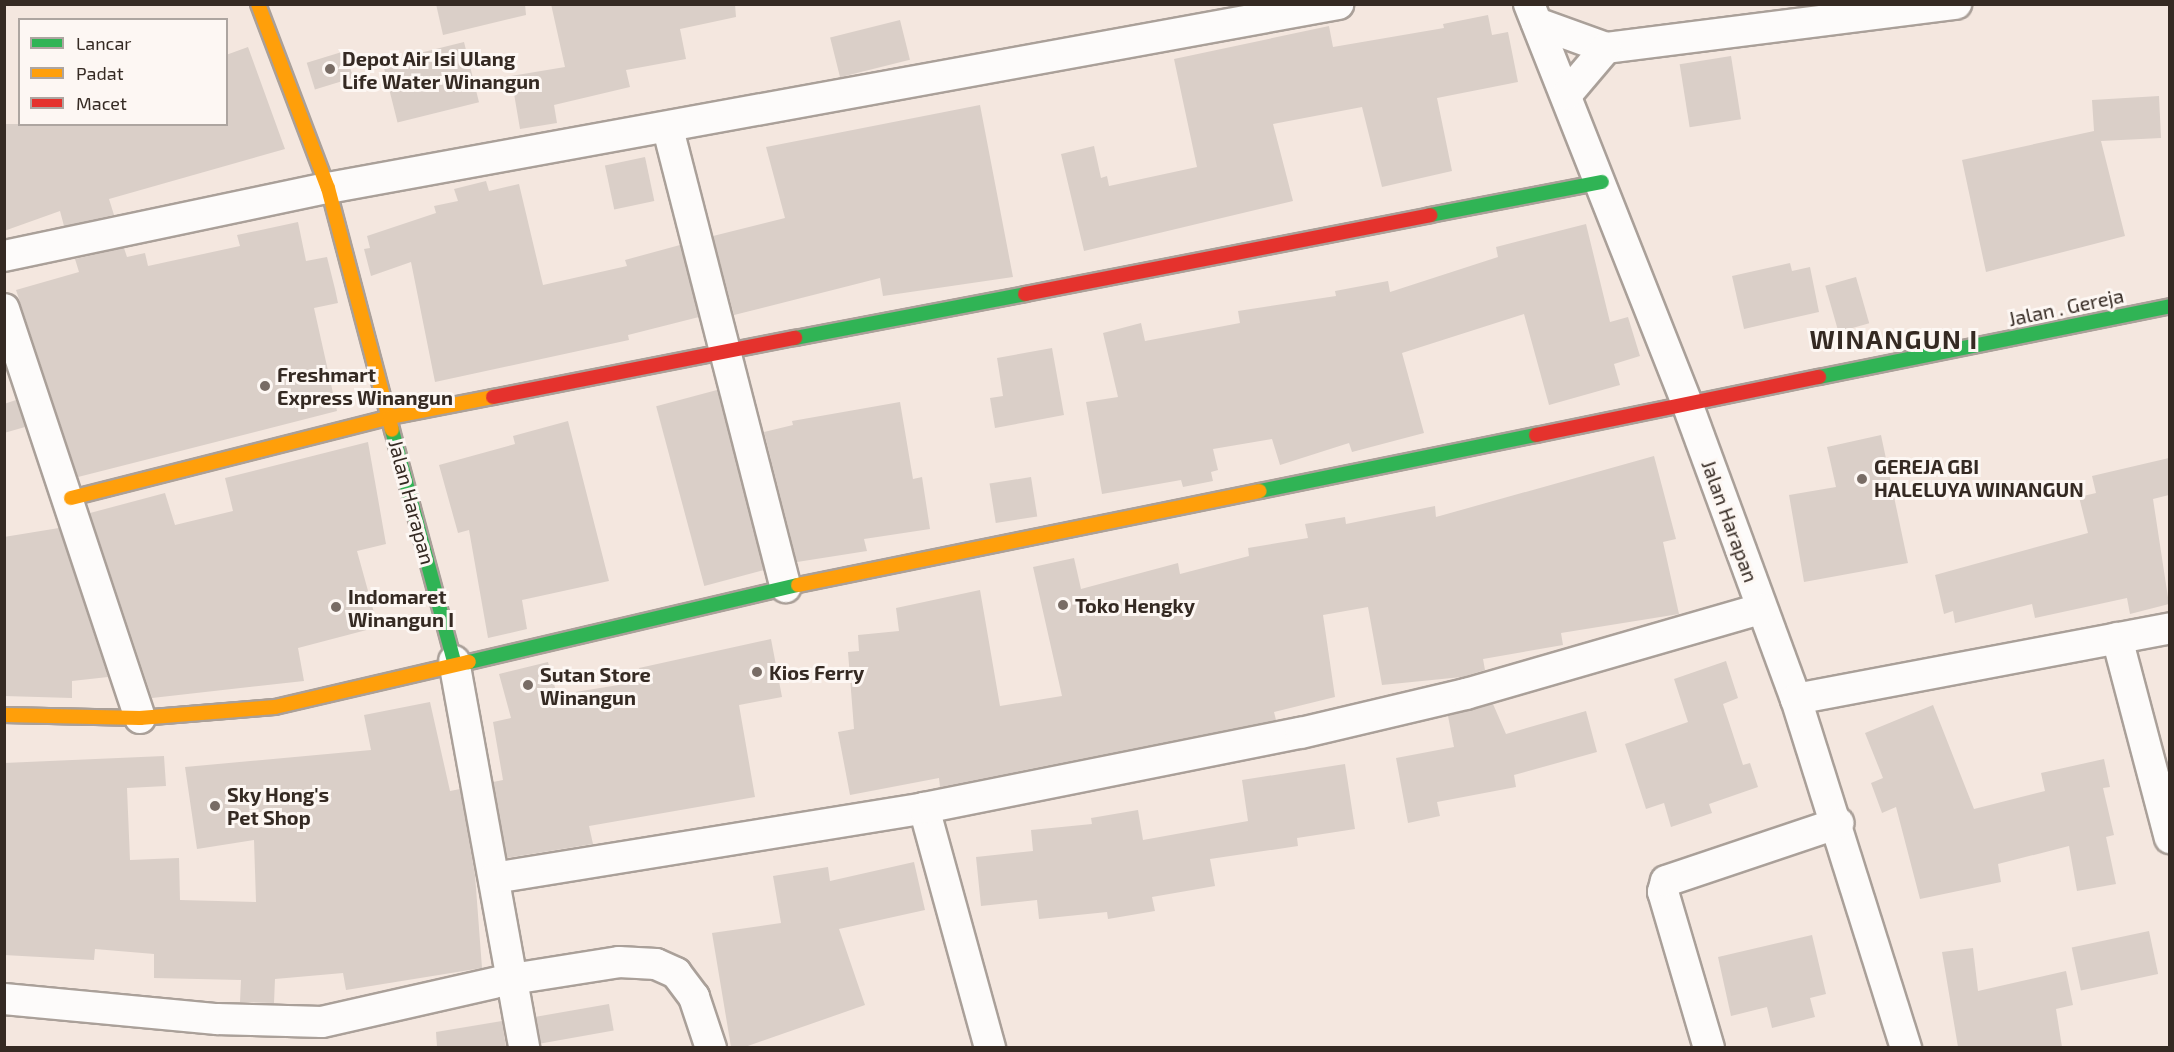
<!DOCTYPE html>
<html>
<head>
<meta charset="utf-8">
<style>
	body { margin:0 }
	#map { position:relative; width:2174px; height:1052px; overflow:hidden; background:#f4e7df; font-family:"Exo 2",sans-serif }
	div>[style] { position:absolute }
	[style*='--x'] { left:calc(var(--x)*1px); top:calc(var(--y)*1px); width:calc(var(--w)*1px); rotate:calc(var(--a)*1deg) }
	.building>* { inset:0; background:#dacfc8; transform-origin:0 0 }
	.roads { filter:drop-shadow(2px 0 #aaa099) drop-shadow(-2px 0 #aaa099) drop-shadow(0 2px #aaa099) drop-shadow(0 -2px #aaa099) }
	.street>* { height:30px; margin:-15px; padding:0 15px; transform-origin:15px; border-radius:15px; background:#fdfbfa }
	.fast>* { height:14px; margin:-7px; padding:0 7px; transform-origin:7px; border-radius:7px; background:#30b455 }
	.slow>* { height:14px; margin:-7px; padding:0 7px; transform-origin:7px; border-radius:7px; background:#ff9f0a }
	.jam>* { height:14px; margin:-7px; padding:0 7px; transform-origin:7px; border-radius:7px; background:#e5322d }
	.dots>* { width:16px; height:16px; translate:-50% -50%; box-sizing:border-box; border:3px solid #fdf7f3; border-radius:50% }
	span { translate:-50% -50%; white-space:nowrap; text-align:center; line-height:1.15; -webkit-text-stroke:6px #fdf7f3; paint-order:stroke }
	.poi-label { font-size:20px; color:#352a23; font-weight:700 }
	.left { translate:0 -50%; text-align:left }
	.street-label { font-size:20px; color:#352a23 }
	.district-label { font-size:26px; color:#352a23; font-weight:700; letter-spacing:1.5px }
	.frame { position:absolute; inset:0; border:6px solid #352a23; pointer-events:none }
	.legend { position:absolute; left:18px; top:18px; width:210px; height:108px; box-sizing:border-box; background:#fdf7f3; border:2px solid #ada5a0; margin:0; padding:8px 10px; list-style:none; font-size:18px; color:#352a23 }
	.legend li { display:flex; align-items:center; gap:12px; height:30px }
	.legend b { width:30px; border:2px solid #ada5a0 }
</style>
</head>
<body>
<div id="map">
	<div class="building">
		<div style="clip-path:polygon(436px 4px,525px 4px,526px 15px,443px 35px)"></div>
		<div style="clip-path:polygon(551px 4px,735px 4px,736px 17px,680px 29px,686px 59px,626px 70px,630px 87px,554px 105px,557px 123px,520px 129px,511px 76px,565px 67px)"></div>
		<div style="clip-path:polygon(1488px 15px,1492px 35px,1508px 32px,1518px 82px,1437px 98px,1452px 171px,1382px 187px,1362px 107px,1273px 124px,1293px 201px,1084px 251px,1061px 154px,1094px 146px,1101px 178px,1107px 176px,1109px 186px,1197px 167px,1174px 59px,1329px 26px,1333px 47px,1444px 28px,1443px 24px)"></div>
		<div style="left:900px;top:20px;width:41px;height:72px;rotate:76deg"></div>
		<div style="left:464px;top:42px;width:62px;height:84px;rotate:76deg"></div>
		<div style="clip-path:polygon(248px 47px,285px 149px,109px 199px,114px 215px,64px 226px,60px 211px,4px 231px,4px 124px,226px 124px,226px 55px)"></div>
		<div style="left:345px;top:51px;width:28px;height:40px;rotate:73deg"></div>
		<div style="left:1731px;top:56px;width:64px;height:52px;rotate:81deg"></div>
		<div style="clip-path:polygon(2159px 96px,2161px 138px,2101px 141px,2125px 236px,1986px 272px,1962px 160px,2094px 131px,2092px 100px)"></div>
		<div style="clip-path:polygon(980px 105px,1013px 277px,883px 296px,880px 278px,734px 315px,713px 236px,785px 218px,766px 147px)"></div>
		<div style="left:645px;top:157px;width:45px;height:41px;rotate:78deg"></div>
		<div style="clip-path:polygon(486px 181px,489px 191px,519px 184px,543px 285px,627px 266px,625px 260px,680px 245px,699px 317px,628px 335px,629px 340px,435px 382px,411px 262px,371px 276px,364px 249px,370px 248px,367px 236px,436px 213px,434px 206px,458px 201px,454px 189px)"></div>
		<div style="clip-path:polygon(298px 222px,306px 261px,327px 257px,335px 289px,338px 303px,314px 308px,337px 411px,78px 477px,16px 290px,79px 272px,75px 259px,124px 248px,127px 257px,145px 253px,148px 266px,240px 246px,237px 235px)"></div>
		<div style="clip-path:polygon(1586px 224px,1610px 322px,1628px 317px,1640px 356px,1614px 364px,1620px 385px,1549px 405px,1524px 314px,1402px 353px,1424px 433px,1352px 452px,1349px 443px,1280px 465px,1272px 439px,1213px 449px,1218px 470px,1211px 472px,1213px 481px,1183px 487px,1181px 480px,1102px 494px,1086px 402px,1118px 397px,1103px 333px,1141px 323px,1145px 341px,1240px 323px,1238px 311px,1336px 296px,1335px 291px,1388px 281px,1390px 292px,1498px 257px,1496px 247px)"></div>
		<div style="clip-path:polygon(1790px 263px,1792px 271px,1810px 267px,1819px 312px,1744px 329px,1732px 276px)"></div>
		<div style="left:1856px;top:277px;width:48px;height:32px;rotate:74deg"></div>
		<div style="clip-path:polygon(1052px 348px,1064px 415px,995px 428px,990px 398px,1003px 396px,997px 358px)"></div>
		<div style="left:717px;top:390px;width:186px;height:63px;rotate:75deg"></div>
		<div style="clip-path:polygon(16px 400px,25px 427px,4px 433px,4px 404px)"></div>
		<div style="clip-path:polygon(900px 402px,913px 479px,922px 477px,930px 529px,864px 539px,867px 551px,797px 562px,764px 432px,793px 425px,792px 421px)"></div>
		<div style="clip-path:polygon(568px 421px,609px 581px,522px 600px,527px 629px,488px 638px,469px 530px,458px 533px,439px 465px,515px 444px,513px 436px)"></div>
		<div style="clip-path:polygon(1881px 435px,1908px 563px,1804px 582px,1789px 495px,1836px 487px,1827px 447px)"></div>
		<div style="clip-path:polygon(368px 442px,386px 544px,357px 551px,378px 627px,298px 648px,304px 681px,152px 698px,90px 513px,165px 493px,175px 525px,233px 511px,225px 478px)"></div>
		<div style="clip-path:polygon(1654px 456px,1676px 539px,1663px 542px,1679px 614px,1561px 633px,1563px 645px,1483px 659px,1485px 670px,1462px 677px,1382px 685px,1368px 607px,1323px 615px,1335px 697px,1274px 712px,1276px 720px,940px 787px,939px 778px,850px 795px,838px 732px,854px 729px,848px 652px,859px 651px,858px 635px,899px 631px,896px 608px,980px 590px,1000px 706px,1062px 696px,1033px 567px,1074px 558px,1081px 589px,1178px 563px,1180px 574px,1249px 556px,1248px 548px,1308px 538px,1305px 524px,1345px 517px,1346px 524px,1435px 506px,1436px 517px)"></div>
		<div style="clip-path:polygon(2169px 458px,2169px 495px,2153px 499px,2169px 604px,2130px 614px,2127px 598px,2035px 618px,2032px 604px,1955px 623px,1953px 611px,1944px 614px,1935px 575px,2088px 533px,2079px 497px,2096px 493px,2092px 476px)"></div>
		<div style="left:1031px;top:477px;width:40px;height:42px;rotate:81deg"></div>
		<div style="clip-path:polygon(59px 528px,108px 677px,72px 681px,72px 698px,4px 696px,4px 537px)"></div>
		<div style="clip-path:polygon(771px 639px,782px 697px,739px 705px,755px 797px,589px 826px,593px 844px,507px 858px,493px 782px,503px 780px,493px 722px,511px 718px,499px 674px,548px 662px,557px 695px,643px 681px,639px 668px)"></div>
		<div style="clip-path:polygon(1726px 661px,1738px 698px,1723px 704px,1743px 765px,1750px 763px,1758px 787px,1709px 804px,1712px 813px,1671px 827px,1664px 803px,1646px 809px,1625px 744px,1688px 722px,1674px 679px)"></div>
		<div style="clip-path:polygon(430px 702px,450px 791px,460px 789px,475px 875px,482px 968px,346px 990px,343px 973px,275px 979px,274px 1003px,240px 1002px,241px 980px,154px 978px,154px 954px,95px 949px,94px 960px,4px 955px,4px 763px,164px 756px,166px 786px,127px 788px,130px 860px,179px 858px,180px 900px,256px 902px,254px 840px,197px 849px,185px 767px,371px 750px,364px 715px)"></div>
		<div style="clip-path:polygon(1493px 704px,1506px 734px,1586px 711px,1597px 752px,1514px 775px,1516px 787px,1437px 802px,1440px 816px,1408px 823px,1396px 758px,1454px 747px,1448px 716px)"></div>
		<div style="clip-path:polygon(1933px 705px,1974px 809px,2045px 791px,2041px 773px,2104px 759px,2110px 787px,2103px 788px,2114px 835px,2106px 837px,2116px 884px,2077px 891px,2069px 846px,1998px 864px,2001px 882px,1920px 899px,1896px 807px,1882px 813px,1871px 783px,1883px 778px,1865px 733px)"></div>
		<div style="clip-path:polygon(1345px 764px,1355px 829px,1297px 838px,1298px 846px,1210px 859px,1215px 886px,1152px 897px,1155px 911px,1108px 919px,1107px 912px,1039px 919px,1037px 900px,981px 906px,976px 857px,1033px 851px,1031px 830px,1092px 824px,1091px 818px,1138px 810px,1143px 840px,1248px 821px,1242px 780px)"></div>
		<div style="clip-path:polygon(914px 862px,925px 910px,839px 929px,865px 1005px,745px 1047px,731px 1047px,712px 933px,781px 923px,773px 876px,828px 867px,830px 881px)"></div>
		<div style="left:2149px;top:931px;width:44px;height:79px;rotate:78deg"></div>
		<div style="clip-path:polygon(1812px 935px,1826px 994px,1810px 998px,1815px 1017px,1772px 1028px,1767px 1007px,1731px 1016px,1718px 957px)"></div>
		<div style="clip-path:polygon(1973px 948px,1978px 991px,2066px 971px,2073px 1005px,2056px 1009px,2062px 1047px,1958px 1047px,1942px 952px)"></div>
		<div style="left:609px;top:1004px;width:27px;height:74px;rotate:80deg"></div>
		<div style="clip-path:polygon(502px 1021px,506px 1047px,437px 1047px,436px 1032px)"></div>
	</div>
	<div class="roads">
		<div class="street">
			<div style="--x:1529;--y:4;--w:432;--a:68.4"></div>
			<div style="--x:1688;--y:406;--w:312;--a:69.8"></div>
			<div style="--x:1796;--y:699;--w:366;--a:72.5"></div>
			<div style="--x:1537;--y:23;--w:73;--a:19.9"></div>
			<div style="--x:1606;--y:48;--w:353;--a:-7.2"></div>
			<div style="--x:1567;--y:94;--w:60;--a:-49.7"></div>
			<div style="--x:668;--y:129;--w:473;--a:75.6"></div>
			<div style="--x:4;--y:256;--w:331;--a:-11.9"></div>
			<div style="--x:328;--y:188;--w:1027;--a:-10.32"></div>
			<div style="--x:4;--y:309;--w:431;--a:71.6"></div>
			<div style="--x:2117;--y:638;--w:207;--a:75.2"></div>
			<div style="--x:454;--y:661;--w:393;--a:79.7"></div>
			<div style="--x:1796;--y:699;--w:381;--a:-10.7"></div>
			<div style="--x:924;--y:808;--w:249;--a:74.6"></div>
			<div style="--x:494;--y:878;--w:436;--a:-9.2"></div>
			<div style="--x:924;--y:808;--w:384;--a:-11.3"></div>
			<div style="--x:1301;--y:733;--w:170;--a:-13.3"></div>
			<div style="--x:1466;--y:694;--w:307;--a:-16.1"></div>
			<div style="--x:4;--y:999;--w:214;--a:5.4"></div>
			<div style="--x:217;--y:1019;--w:105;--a:1.6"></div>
			<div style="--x:322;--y:1022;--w:195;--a:-12.8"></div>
			<div style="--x:512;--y:979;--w:108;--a:-9"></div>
			<div style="--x:619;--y:962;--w:37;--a:3"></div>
			<div style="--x:656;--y:964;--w:22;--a:24"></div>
			<div style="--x:676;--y:973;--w:30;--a:53"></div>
			<div style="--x:694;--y:997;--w:54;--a:71.6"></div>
			<div style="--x:1709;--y:1048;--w:163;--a:-106.4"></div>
			<div style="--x:1663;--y:892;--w:11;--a:-75"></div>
			<div style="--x:1666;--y:881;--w:182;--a:-18.6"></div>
		</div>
		<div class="fast">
			<div style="--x:1430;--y:215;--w:175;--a:-10.9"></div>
			<div style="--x:795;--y:338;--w:234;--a:-10.8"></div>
			<div style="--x:1819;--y:377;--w:358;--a:-11.4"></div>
			<div style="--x:392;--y:430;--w:239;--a:75"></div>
			<div style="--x:1260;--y:491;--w:282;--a:-11.5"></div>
			<div style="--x:469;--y:662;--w:338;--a:-13.2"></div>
		</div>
		<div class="slow">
			<div style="--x:258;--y:4;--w:197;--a:69.2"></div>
			<div style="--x:328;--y:188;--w:250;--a:75.2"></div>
			<div style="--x:71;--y:498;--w:329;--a:-14.2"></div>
			<div style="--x:390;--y:417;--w:105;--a:-11"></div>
			<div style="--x:798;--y:585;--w:471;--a:-11.5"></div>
			<div style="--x:4;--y:715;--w:136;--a:1.3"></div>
			<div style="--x:140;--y:718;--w:135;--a:-4.7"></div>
			<div style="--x:275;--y:707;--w:199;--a:-13.1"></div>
		</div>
		<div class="jam">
			<div style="--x:1025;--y:294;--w:413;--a:-11"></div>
			<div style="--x:493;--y:397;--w:308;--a:-11.1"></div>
			<div style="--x:1536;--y:435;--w:289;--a:-11.6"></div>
		</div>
	</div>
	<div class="dots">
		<div style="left:330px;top:69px;background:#786c65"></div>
		<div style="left:265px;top:386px;background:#786c65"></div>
		<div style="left:1862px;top:479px;background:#786c65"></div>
		<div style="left:1063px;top:605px;background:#786c65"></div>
		<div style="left:336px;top:607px;background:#786c65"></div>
		<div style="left:757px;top:672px;background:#786c65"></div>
		<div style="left:528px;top:685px;background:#786c65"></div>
		<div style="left:215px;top:806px;background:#786c65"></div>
	</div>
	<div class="poi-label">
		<span class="left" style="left:342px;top:70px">Depot Air Isi Ulang<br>Life Water Winangun</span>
		<span class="left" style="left:277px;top:386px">Freshmart<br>Express Winangun</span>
		<span class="left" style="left:1874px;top:478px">GEREJA GBI<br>HALELUYA WINANGUN</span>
		<span class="left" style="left:348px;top:608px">Indomaret<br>Winangun I</span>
		<span class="left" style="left:1075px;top:605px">Toko Hengky</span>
		<span class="left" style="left:769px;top:672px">Kios Ferry</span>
		<span class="left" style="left:540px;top:686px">Sutan Store<br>Winangun</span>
		<span class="left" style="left:227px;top:806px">Sky Hong's<br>Pet Shop</span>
	</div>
	<div class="street-label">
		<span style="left:2066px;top:307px;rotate:-12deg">Jalan . Gereja</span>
		<span style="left:412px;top:502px;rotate:75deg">Jalan Harapan</span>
		<span style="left:1730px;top:521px;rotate:70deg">Jalan Harapan</span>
	</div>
	<div class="district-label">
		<span style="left:1894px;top:339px">WINANGUN I</span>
	</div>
	<div class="frame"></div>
	<ul class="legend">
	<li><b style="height:8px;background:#30b455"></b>Lancar</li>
	<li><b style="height:8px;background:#ff9f0a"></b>Padat</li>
	<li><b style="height:8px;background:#e5322d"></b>Macet</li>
	</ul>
</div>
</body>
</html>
